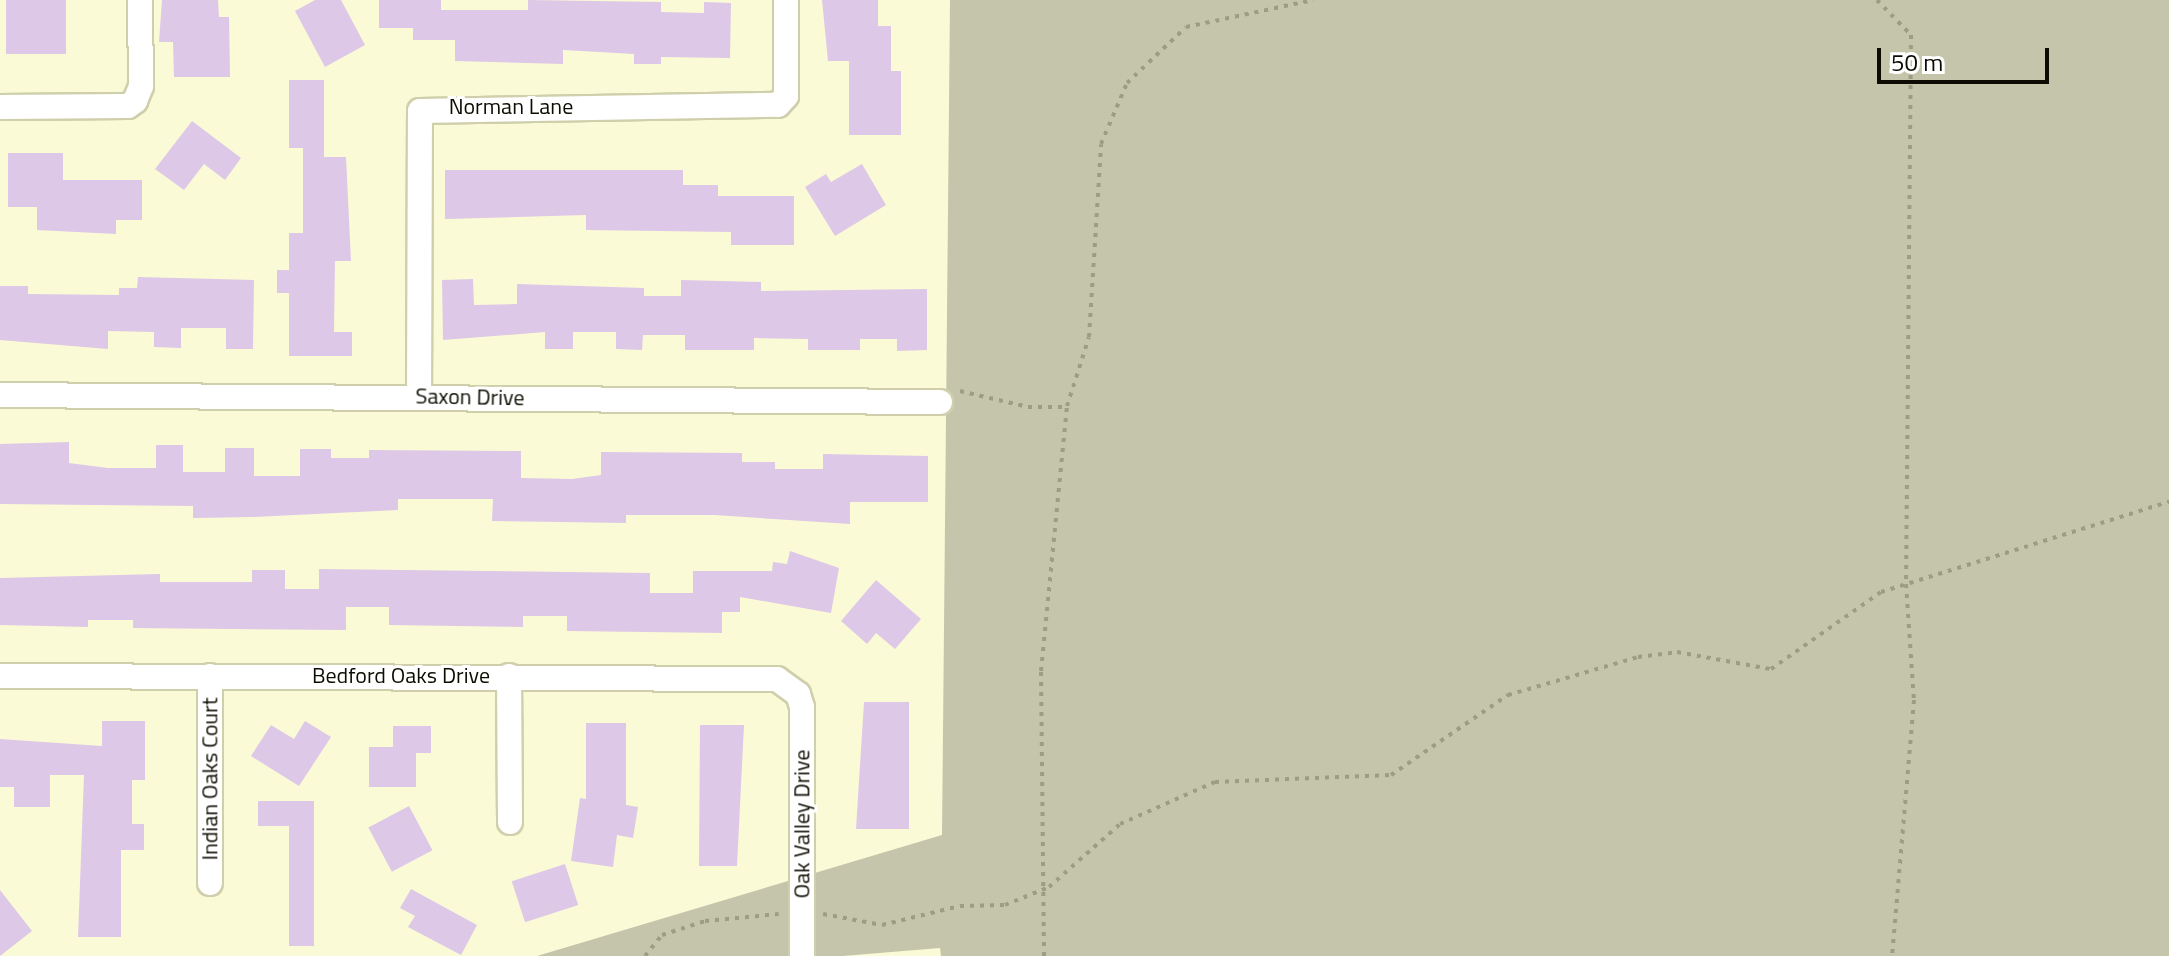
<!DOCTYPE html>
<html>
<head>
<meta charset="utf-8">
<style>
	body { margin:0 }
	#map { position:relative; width:2169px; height:956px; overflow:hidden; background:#fbfad6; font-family:"Titillium Web",sans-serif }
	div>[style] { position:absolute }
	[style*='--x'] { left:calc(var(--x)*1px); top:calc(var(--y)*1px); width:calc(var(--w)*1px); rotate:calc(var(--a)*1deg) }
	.green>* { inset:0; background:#c5c5ab }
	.building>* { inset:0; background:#ddc8e7; transform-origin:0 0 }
	.path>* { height:4px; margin-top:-2px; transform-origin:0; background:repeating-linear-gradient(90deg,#9d9d83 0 4px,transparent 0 10px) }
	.roads { filter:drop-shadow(2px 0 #d0cfac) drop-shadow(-2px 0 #d0cfac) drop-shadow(0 2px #d0cfac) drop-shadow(0 -2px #d0cfac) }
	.street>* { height:24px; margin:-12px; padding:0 12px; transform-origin:12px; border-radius:12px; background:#fff }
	span { translate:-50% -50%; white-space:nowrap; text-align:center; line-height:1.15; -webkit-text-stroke:6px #fff; paint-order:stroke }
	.street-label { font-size:22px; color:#0c0c02 }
	.scale { position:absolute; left:1877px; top:48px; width:172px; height:36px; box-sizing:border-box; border:4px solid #0c0c02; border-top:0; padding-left:10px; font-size:24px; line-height:28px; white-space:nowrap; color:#0c0c02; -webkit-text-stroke:6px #fff; paint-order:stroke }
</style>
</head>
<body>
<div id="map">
	<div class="green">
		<div style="clip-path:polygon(950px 0,2169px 0,2169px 956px,941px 956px,940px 948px,843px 956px,537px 956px,942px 835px)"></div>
	</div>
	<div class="building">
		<div style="left:6px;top:0;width:60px;height:54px"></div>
		<div style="clip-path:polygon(162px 0,218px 0,219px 17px,229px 17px,230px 77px,174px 77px,173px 42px,159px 42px)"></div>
		<div style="clip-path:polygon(315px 0,341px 0,365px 45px,325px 67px,295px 11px)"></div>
		<div style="clip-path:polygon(379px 0,441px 0,441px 10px,528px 10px,528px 0,661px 2px,661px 12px,704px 13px,704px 2px,731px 3px,730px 58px,661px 57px,661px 64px,634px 64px,634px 54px,563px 50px,563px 64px,455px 61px,455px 40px,413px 40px,413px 28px,379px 28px)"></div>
		<div style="clip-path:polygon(822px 0,878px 0,878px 26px,891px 26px,891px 71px,901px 71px,901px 135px,849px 135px,849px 61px,828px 61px)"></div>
		<div style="clip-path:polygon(289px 80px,324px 80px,324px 157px,346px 157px,351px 261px,335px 261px,334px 332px,352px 332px,352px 356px,289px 356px,289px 293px,277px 293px,277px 270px,289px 270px,289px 233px,303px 233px,303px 148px,289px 148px)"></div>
		<div style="clip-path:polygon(192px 121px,241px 158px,225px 180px,204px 164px,184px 190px,155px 169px)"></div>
		<div style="clip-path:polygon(8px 153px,63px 153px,63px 180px,142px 180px,142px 220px,116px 220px,116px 234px,37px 230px,37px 207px,8px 207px)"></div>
		<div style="clip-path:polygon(862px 164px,886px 205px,835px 236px,805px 187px,826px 174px,831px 182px)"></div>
		<div style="clip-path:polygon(445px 170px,683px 170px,683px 185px,718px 185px,718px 196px,794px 196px,794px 245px,731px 245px,731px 232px,586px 230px,586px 215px,445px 219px)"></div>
		<div style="clip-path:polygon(138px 277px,254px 280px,253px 349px,226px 349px,226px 328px,181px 328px,181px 348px,154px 347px,154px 332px,108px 331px,108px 349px,0 340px,0 286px,28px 286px,28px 294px,119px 295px,119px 288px,137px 288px)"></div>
		<div style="clip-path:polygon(473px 279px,474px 305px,517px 304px,517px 284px,644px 288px,644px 296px,681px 296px,681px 280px,761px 282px,761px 291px,927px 289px,927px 350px,897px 351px,897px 339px,860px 339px,860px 350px,808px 350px,808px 339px,754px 338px,754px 350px,685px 350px,685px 335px,643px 335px,642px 350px,616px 349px,616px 332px,573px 332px,573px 349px,545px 349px,545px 332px,443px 340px,442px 280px)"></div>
		<div style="clip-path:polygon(69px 442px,69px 463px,108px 468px,156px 468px,156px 445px,183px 445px,183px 472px,225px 472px,225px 448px,254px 448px,254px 476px,300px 476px,300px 449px,331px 449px,331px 458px,369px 458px,369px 450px,521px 451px,521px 478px,572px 479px,601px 475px,601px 452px,742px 453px,742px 462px,775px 462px,775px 469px,823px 469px,823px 454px,928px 456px,928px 502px,850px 502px,850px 524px,714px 515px,626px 515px,626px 523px,492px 521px,493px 499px,398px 499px,398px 510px,254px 517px,193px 518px,193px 506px,0 504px,0 444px)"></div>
		<div style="clip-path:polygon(790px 551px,839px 568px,831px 613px,740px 597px,740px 612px,722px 612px,722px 633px,567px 631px,567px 616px,523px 616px,523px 627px,389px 625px,389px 607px,346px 607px,346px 630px,133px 628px,133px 620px,88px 620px,88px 627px,0 625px,0 578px,160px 574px,160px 582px,252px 582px,252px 570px,285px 570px,285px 589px,319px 589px,319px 569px,650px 573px,650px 593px,693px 593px,693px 571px,772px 571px,773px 562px,787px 564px)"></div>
		<div style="clip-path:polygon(876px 580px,921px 619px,895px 649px,876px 633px,867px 644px,841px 621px)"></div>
		<div style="clip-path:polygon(864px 702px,909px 702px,909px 829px,856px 829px)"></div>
		<div style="clip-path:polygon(102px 721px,145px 721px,145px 780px,132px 780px,132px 824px,144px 824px,144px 850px,121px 850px,121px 937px,78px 937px,84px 775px,50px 775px,50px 807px,14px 807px,14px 787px,0 787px,0 739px,102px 746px)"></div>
		<div style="clip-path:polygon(305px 721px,331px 737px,299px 786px,251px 756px,271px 725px,294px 739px)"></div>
		<div style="clip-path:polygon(586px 723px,626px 723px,626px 805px,638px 807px,633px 838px,617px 835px,613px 867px,571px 861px,580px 798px,586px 799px)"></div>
		<div style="clip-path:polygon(700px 725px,744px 725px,737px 866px,699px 866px)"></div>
		<div style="clip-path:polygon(393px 726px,431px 726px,431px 753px,416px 753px,416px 787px,369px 787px,369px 747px,393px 747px)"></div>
		<div style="clip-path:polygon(258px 801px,314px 801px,314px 946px,289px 946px,289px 826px,258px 826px)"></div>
		<div style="left:409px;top:806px;width:50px;height:46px;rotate:62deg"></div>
		<div style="left:565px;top:864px;width:43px;height:56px;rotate:72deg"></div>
		<div style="clip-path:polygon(411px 889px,477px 925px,461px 955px,408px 927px,415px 916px,400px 908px)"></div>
		<div style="clip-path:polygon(0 890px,32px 931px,0 956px)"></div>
	</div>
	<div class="path">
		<div style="--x:1877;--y:0;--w:49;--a:45.8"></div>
		<div style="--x:1911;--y:35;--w:549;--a:90.52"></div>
		<div style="--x:1906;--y:584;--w:116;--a:86.1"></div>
		<div style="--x:1914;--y:700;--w:257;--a:94.9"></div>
		<div style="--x:960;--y:391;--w:70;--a:13.2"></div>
		<div style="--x:1028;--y:407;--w:39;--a:0"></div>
		<div style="--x:823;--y:914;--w:60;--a:10.6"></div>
		<div style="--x:882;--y:925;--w:80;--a:-13.7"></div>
		<div style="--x:960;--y:906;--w:45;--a:-1.3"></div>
		<div style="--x:1005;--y:905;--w:48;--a:-22.2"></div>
		<div style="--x:1049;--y:887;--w:95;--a:-41.6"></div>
		<div style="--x:1120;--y:824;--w:104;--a:-23.9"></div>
		<div style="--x:1215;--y:782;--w:176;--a:-2.3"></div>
		<div style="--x:1391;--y:775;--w:142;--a:-34.4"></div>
		<div style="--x:1508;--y:695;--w:135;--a:-16.3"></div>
		<div style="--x:1638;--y:657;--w:39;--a:-7"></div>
		<div style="--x:1677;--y:652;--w:96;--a:10.3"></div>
		<div style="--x:1771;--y:669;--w:134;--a:-35"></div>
		<div style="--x:1881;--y:592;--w:302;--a:-17.4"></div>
		<div style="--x:645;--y:956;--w:27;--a:-51"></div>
		<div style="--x:662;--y:935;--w:45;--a:-18"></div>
		<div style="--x:705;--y:921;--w:74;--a:-5.4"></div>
		<div style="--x:1044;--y:956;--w:285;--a:-90.6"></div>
		<div style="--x:1041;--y:671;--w:266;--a:-84.4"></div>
		<div style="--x:1067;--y:406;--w:72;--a:-72.3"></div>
		<div style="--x:1089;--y:337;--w:193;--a:-86.4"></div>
		<div style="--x:1101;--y:144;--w:66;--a:-66.9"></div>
		<div style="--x:1127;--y:83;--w:81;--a:-43.5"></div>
		<div style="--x:1186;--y:27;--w:130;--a:-12"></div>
	</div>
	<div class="roads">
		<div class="street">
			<div style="--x:0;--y:107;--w:128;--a:-0.4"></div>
			<div style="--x:128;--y:106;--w:9;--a:-36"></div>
			<div style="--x:135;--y:101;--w:16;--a:-68"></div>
			<div style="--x:141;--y:86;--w:86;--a:-90.7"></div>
			<div style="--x:0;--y:395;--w:940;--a:0.43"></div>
			<div style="--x:419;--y:396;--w:285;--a:-89.8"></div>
			<div style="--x:420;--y:111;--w:358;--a:-1"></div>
			<div style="--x:778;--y:105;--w:12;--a:-48"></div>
			<div style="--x:786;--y:96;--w:96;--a:-90"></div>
			<div style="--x:0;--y:676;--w:777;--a:0.22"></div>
			<div style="--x:777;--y:679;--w:26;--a:36"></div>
			<div style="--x:798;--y:694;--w:14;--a:73"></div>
			<div style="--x:802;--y:707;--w:249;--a:90"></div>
			<div style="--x:210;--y:676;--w:207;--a:90"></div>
			<div style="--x:509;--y:676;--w:146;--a:89.6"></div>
		</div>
	</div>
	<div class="street-label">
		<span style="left:511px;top:107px">Norman Lane</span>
		<span style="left:470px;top:397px;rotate:1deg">Saxon Drive</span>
		<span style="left:401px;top:676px">Bedford Oaks Drive</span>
		<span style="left:210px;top:779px;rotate:-90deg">Indian Oaks Court</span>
		<span style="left:802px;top:824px;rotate:-90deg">Oak Valley Drive</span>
	</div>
	<div class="scale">50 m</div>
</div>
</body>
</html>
